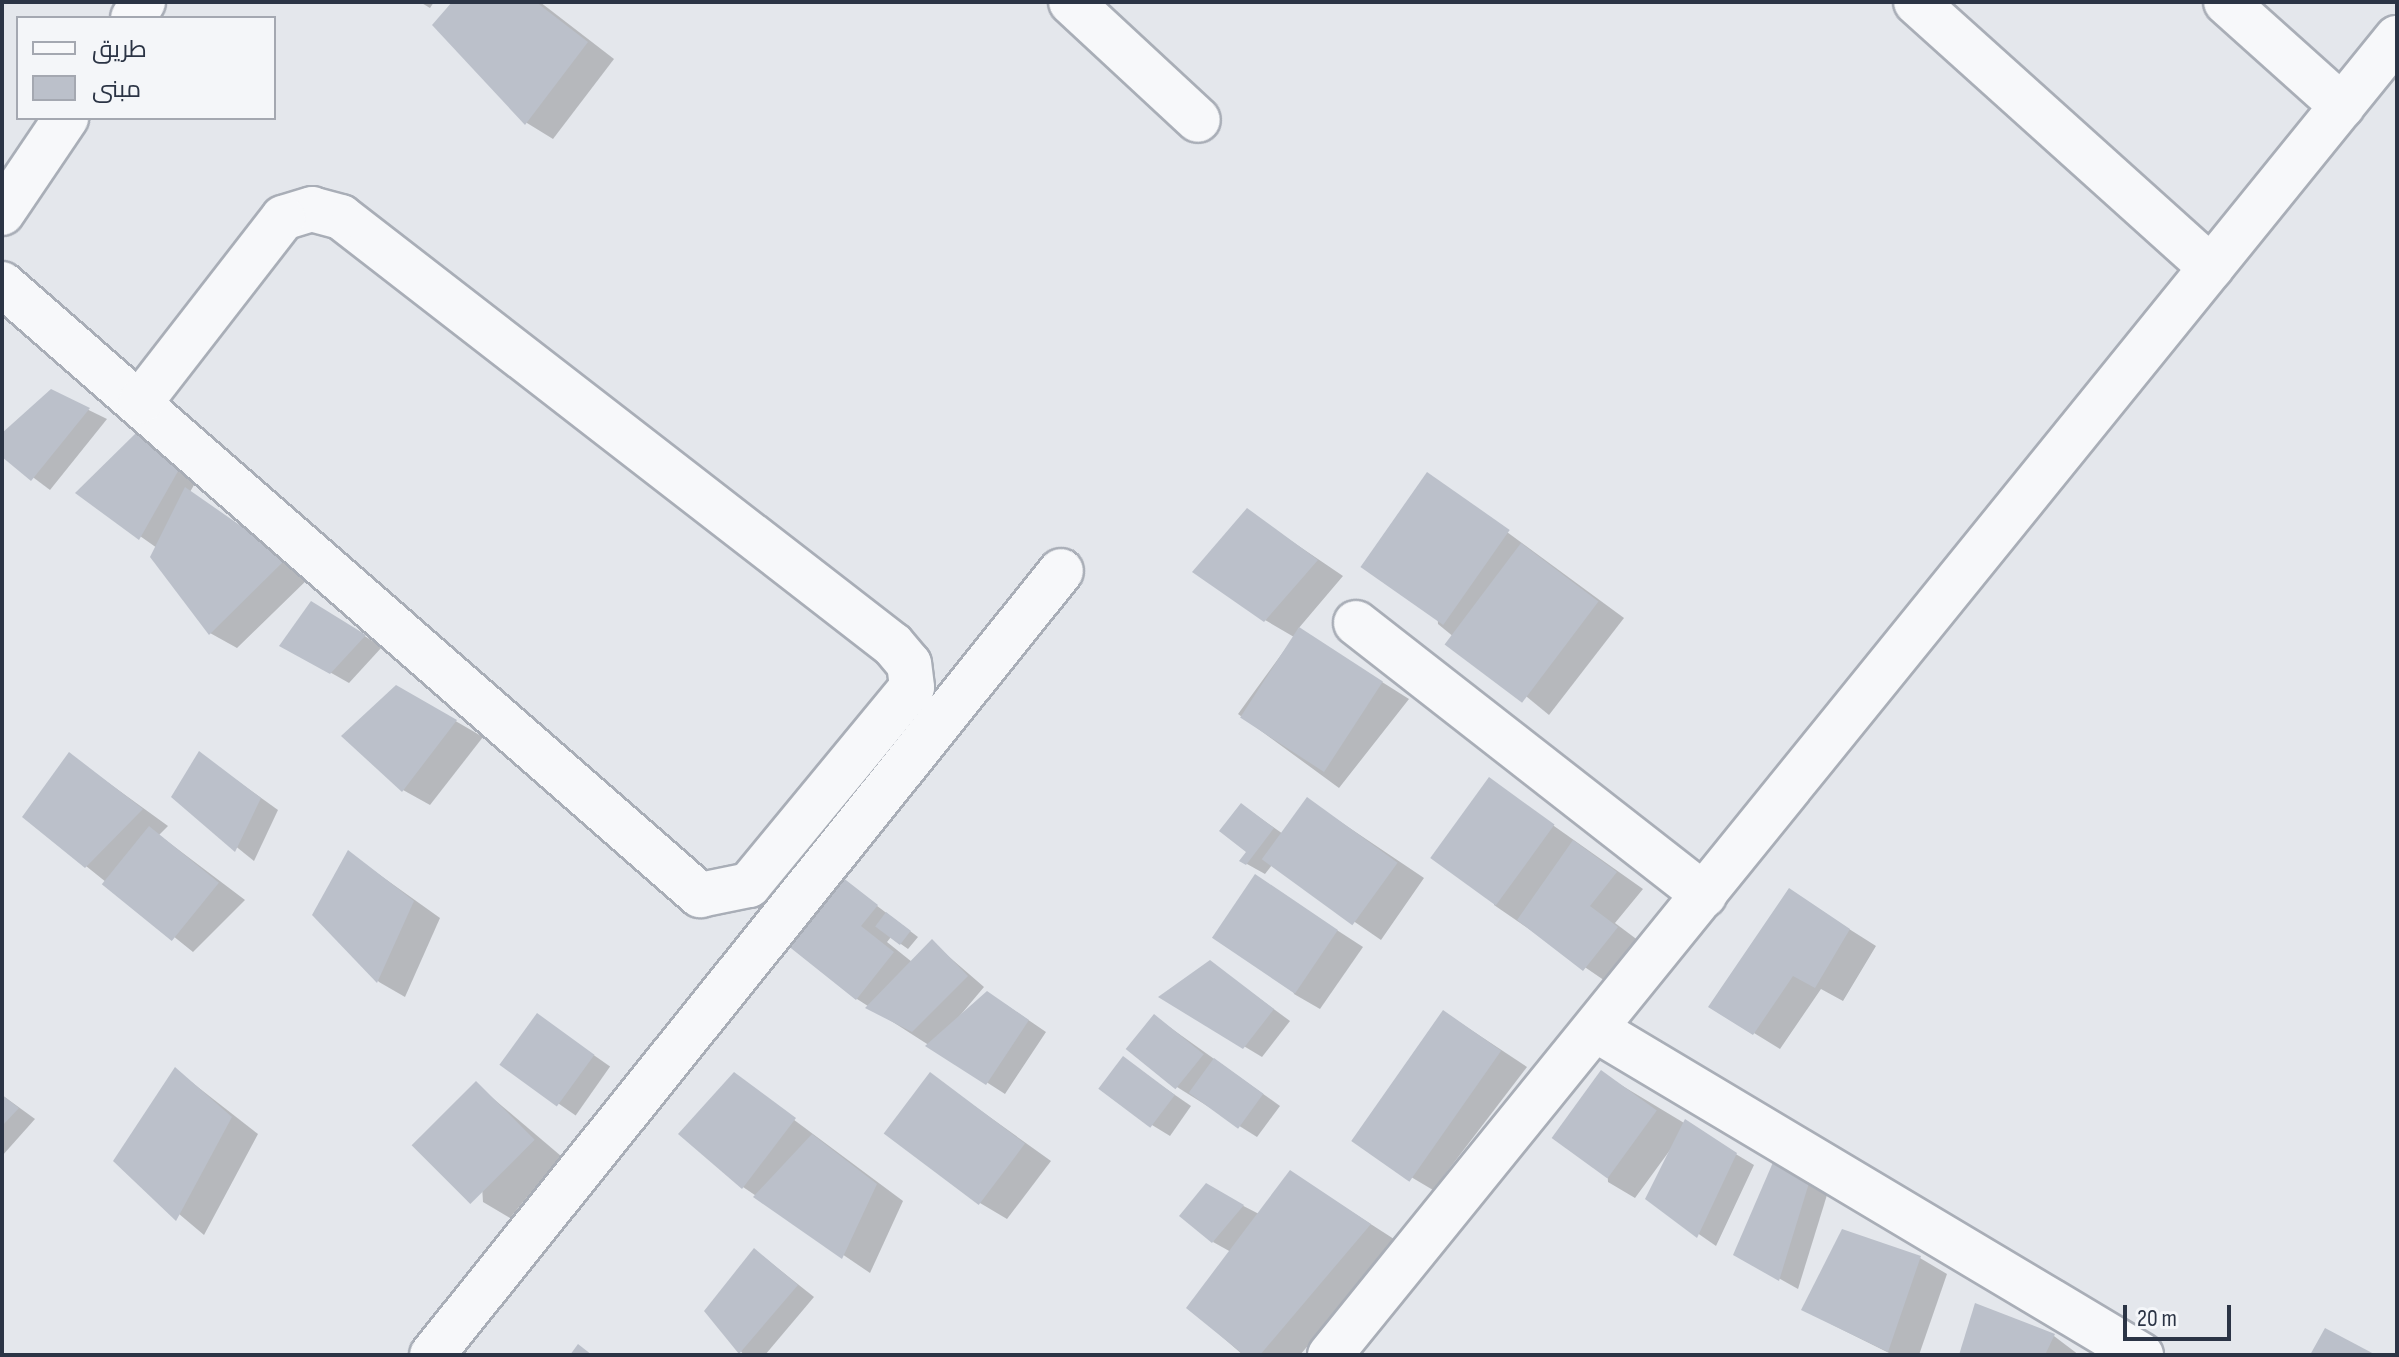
<!DOCTYPE html>
<html>
<head>
<meta charset="utf-8">
<style>
	body { margin:0 }
	#map { position:relative; width:2399px; height:1357px; overflow:hidden; background:#e4e7ec; font-family:"Sofia Sans Condensed",Cairo,sans-serif }
	div>[style] { position:absolute }
	[style*='--x'] { left:calc(var(--x)*1px); top:calc(var(--y)*1px); width:calc(var(--w)*1px); rotate:calc(var(--a)*1deg) }
	.shadow>* { inset:0; background:#0003; transform-origin:0 0 }
	.building>* { inset:0; background:#bbc0ca; transform-origin:0 0 }
	.roads { filter:drop-shadow(2px 0 #a9aeb7) drop-shadow(-2px 0 #a9aeb7) drop-shadow(0 2px #a9aeb7) drop-shadow(0 -2px #a9aeb7) }
	.minor>* { height:44px; margin:-22px; padding:0 22px; transform-origin:22px; border-radius:22px; background:#f7f8fa }
	span { translate:-50% -50%; white-space:nowrap; text-align:center; line-height:1.15; -webkit-text-stroke:6px #f4f6f9; paint-order:stroke }
	.frame { position:absolute; inset:0; border:4px solid #2b3445; pointer-events:none }
	.legend { position:absolute; left:16px; top:16px; width:260px; height:104px; box-sizing:border-box; background:#f4f6f9; border:2px solid #a4a8b1; margin:0; padding:10px 14px; list-style:none; font-size:24px; color:#2b3445 }
	.legend li { display:flex; align-items:center; gap:16px; height:40px }
	.legend b { width:40px; border:2px solid #a4a8b1 }
	.scale { position:absolute; left:2123px; top:1305px; width:108px; height:36px; box-sizing:border-box; border:4px solid #2b3445; border-top:0; padding-left:10px; font-size:24px; line-height:28px; white-space:nowrap; color:#2b3445; -webkit-text-stroke:6px #f4f6f9; paint-order:stroke }
</style>
</head>
<body>
<div id="map">
	<div class="shadow">
		<div style="clip-path:polygon(420px 2px,434px 2px,430px 8px)"></div>
		<div style="clip-path:polygon(455px 2px,540px 2px,614px 59px,553px 139px,527px 123px,435px 25px)"></div>
		<div style="clip-path:polygon(52px 392px,107px 419px,50px 490px,2px 454px,2px 436px)"></div>
		<div style="clip-path:polygon(137px 436px,198px 478px,190px 492px,312px 575px,237px 648px,210px 633px,157px 548px,79px 493px)"></div>
		<div style="clip-path:polygon(1428px 474px,1624px 618px,1549px 715px,1438px 624px)"></div>
		<div style="clip-path:polygon(1247px 511px,1343px 576px,1298px 629px,1409px 699px,1339px 788px,1238px 714px,1294px 637px,1265px 620px)"></div>
		<div style="clip-path:polygon(330px 614px,382px 647px,349px 683px,282px 645px)"></div>
		<div style="clip-path:polygon(397px 687px,483px 737px,430px 805px,403px 790px)"></div>
		<div style="clip-path:polygon(200px 754px,278px 810px,254px 861px,173px 796px)"></div>
		<div style="clip-path:polygon(70px 755px,168px 826px,159px 835px,245px 900px,193px 952px,86px 866px)"></div>
		<div style="clip-path:polygon(1489px 780px,1643px 889px,1615px 923px,1643px 944px,1611px 985px,1494px 905px)"></div>
		<div style="clip-path:polygon(1308px 800px,1424px 878px,1381px 940px,1272px 865px,1265px 874px,1247px 864px,1242px 805px,1283px 834px)"></div>
		<div style="clip-path:polygon(349px 853px,440px 918px,405px 997px,379px 982px,315px 915px)"></div>
		<div style="clip-path:polygon(1255px 877px,1363px 947px,1320px 1009px,1294px 994px)"></div>
		<div style="clip-path:polygon(843px 880px,918px 937px,908px 949px,891px 937px,887px 942px,912px 962px,932px 942px,984px 987px,952px 1025px,1005px 1004px,1046px 1032px,1005px 1094px,857px 999px)"></div>
		<div style="clip-path:polygon(1789px 891px,1876px 946px,1843px 1001px,1821px 989px,1780px 1049px,1754px 1033px)"></div>
		<div style="clip-path:polygon(1210px 962px,1290px 1021px,1262px 1057px,1162px 997px)"></div>
		<div style="clip-path:polygon(1444px 1012px,1527px 1067px,1433px 1190px,1406px 1174px)"></div>
		<div style="left:538px;top:1016px;width:88px;height:60px;rotate:35deg"></div>
		<div style="clip-path:polygon(1154px 1016px,1280px 1106px,1257px 1137px,1177px 1087px)"></div>
		<div style="clip-path:polygon(1123px 1059px,1191px 1106px,1170px 1136px,1152px 1125px)"></div>
		<div style="clip-path:polygon(176px 1070px,258px 1134px,204px 1235px,115px 1160px)"></div>
		<div style="clip-path:polygon(1601px 1073px,1754px 1165px,1716px 1246px,1647px 1198px,1673px 1146px,1635px 1198px,1608px 1182px)"></div>
		<div style="clip-path:polygon(734px 1075px,903px 1201px,870px 1273px,743px 1187px)"></div>
		<div style="clip-path:polygon(931px 1075px,1051px 1161px,1007px 1219px,980px 1203px)"></div>
		<div style="clip-path:polygon(476px 1084px,561px 1156px,510px 1218px,483px 1202px)"></div>
		<div style="clip-path:polygon(2px 1095px,35px 1119px,2px 1156px)"></div>
		<div style="clip-path:polygon(1290px 1172px,1397px 1241px,1300px 1355px,1243px 1355px,1189px 1308px,1231px 1252px,1213px 1242px,1226px 1197px,1259px 1214px)"></div>
		<div style="clip-path:polygon(1793px 1173px,1827px 1195px,1798px 1289px,1736px 1254px)"></div>
		<div style="clip-path:polygon(755px 1250px,814px 1297px,765px 1355px,744px 1355px,707px 1311px)"></div>
		<div style="clip-path:polygon(1920px 1258px,1947px 1274px,1919px 1355px,1893px 1355px,1831px 1324px)"></div>
		<div style="clip-path:polygon(2054px 1336px,2079px 1355px,1961px 1355px)"></div>
	</div>
	<div class="building">
		<div style="clip-path:polygon(452px 2px,536px 2px,588px 42px,525px 125px,432px 25px)"></div>
		<div style="clip-path:polygon(51px 389px,90px 408px,31px 481px,2px 457px,2px 433px)"></div>
		<div style="clip-path:polygon(136px 433px,181px 466px,139px 540px,75px 493px)"></div>
		<div style="left:1427px;top:472px;width:101px;height:116px;rotate:35deg"></div>
		<div style="clip-path:polygon(185px 487px,287px 558px,209px 635px,150px 557px)"></div>
		<div style="clip-path:polygon(1247px 508px,1318px 560px,1264px 622px,1192px 572px)"></div>
		<div style="left:1521px;top:543px;width:97px;height:127px;rotate:37deg"></div>
		<div style="clip-path:polygon(311px 601px,366px 635px,330px 674px,279px 646px)"></div>
		<div style="left:1299px;top:627px;width:100px;height:108px;rotate:33deg"></div>
		<div style="clip-path:polygon(396px 685px,457px 720px,402px 792px,341px 736px)"></div>
		<div style="clip-path:polygon(199px 751px,261px 798px,235px 852px,171px 797px)"></div>
		<div style="clip-path:polygon(69px 752px,143px 809px,85px 868px,22px 817px)"></div>
		<div style="left:1489px;top:777px;width:81px;height:100px;rotate:36deg"></div>
		<div style="left:1307px;top:797px;width:112px;height:77px;rotate:36deg"></div>
		<div style="clip-path:polygon(1241px 803px,1274px 828px,1246px 865px,1239px 861px,1246px 852px,1219px 831px)"></div>
		<div style="left:149px;top:826px;width:90px;height:75px;rotate:39deg"></div>
		<div style="clip-path:polygon(1573px 840px,1617px 872px,1590px 906px,1618px 927px,1583px 971px,1517px 920px)"></div>
		<div style="clip-path:polygon(348px 850px,414px 901px,377px 983px,312px 915px)"></div>
		<div style="left:1255px;top:874px;width:100px;height:77px;rotate:34deg"></div>
		<div style="clip-path:polygon(842px 877px,878px 905px,861px 926px,894px 952px,856px 1000px,787px 945px)"></div>
		<div style="clip-path:polygon(1789px 888px,1850px 929px,1815px 988px,1793px 976px,1753px 1035px,1708px 1007px)"></div>
		<div style="left:886px;top:912px;width:31px;height:18px;rotate:37deg"></div>
		<div style="clip-path:polygon(932px 939px,968px 976px,912px 1032px,865px 1008px)"></div>
		<div style="clip-path:polygon(1210px 960px,1274px 1009px,1243px 1049px,1158px 997px)"></div>
		<div style="clip-path:polygon(987px 991px,1029px 1020px,986px 1085px,925px 1046px)"></div>
		<div style="left:1443px;top:1010px;width:71px;height:160px;rotate:35deg"></div>
		<div style="left:537px;top:1013px;width:71px;height:64px;rotate:36deg"></div>
		<div style="left:1154px;top:1014px;width:64px;height:45px;rotate:39deg"></div>
		<div style="left:1123px;top:1056px;width:65px;height:41px;rotate:37deg"></div>
		<div style="left:1214px;top:1058px;width:61px;height:43px;rotate:36deg"></div>
		<div style="clip-path:polygon(175px 1067px,232px 1117px,176px 1221px,113px 1161px)"></div>
		<div style="left:1601px;top:1070px;width:69px;height:84px;rotate:36deg"></div>
		<div style="clip-path:polygon(734px 1072px,796px 1118px,742px 1189px,678px 1134px)"></div>
		<div style="left:930px;top:1072px;width:119px;height:77px;rotate:37deg"></div>
		<div style="left:476px;top:1081px;width:83px;height:91px;rotate:45deg"></div>
		<div style="clip-path:polygon(2px 1095px,19px 1108px,2px 1126px)"></div>
		<div style="clip-path:polygon(1685px 1119px,1737px 1153px,1697px 1238px,1645px 1199px)"></div>
		<div style="clip-path:polygon(812px 1134px,877px 1184px,842px 1259px,753px 1197px)"></div>
		<div style="clip-path:polygon(1774px 1160px,1809px 1183px,1779px 1281px,1733px 1255px)"></div>
		<div style="clip-path:polygon(1290px 1170px,1371px 1224px,1260px 1355px,1244px 1355px,1186px 1308px)"></div>
		<div style="clip-path:polygon(1206px 1183px,1244px 1205px,1212px 1243px,1179px 1216px)"></div>
		<div style="clip-path:polygon(1842px 1229px,1921px 1256px,1888px 1352px,1801px 1310px)"></div>
		<div style="clip-path:polygon(754px 1248px,798px 1285px,739px 1354px,704px 1311px)"></div>
		<div style="clip-path:polygon(1975px 1303px,2055px 1334px,2045px 1355px,1959px 1355px)"></div>
		<div style="clip-path:polygon(2325px 1328px,2376px 1355px,2310px 1355px)"></div>
		<div style="clip-path:polygon(578px 1344px,592px 1355px,570px 1355px)"></div>
	</div>
	<div class="roads">
		<div class="minor">
			<div style="--x:1071;--y:2;--w:173;--a:42.9"></div>
			<div style="--x:1916;--y:2;--w:397;--a:42"></div>
			<div style="--x:2226;--y:2;--w:156;--a:41.9"></div>
			<div style="--x:133;--y:18;--w:19;--a:-58"></div>
			<div style="--x:2;--y:213;--w:115;--a:-56"></div>
			<div style="--x:2;--y:284;--w:928;--a:41.2"></div>
			<div style="--x:700;--y:895;--w:50;--a:-11.5"></div>
			<div style="--x:749;--y:885;--w:256;--a:-50.5"></div>
			<div style="--x:912;--y:687;--w:23;--a:-97"></div>
			<div style="--x:909;--y:664;--w:25;--a:-130"></div>
			<div style="--x:893;--y:645;--w:698;--a:-142.21"></div>
			<div style="--x:341;--y:217;--w:30;--a:-165"></div>
			<div style="--x:312;--y:209;--w:30;--a:163"></div>
			<div style="--x:283;--y:218;--w:232;--a:127.8"></div>
			<div style="--x:1356;--y:623;--w:442;--a:38"></div>
			<div style="--x:1595;--y:1029;--w:636;--a:30.84"></div>
			<div style="--x:432;--y:1355;--w:1005;--a:-51.26"></div>
			<div style="--x:1330;--y:1355;--w:1695;--a:-50.99"></div>
		</div>
	</div>
	<div class="frame"></div>
	<ul class="legend">
	<li><b style="height:10px;background:#f7f8fa"></b>طريق</li>
	<li><b style="height:22px;background:#bbc0ca"></b>مبنى</li>
	</ul>
	<div class="scale">20 m</div>
</div>
</body>
</html>
